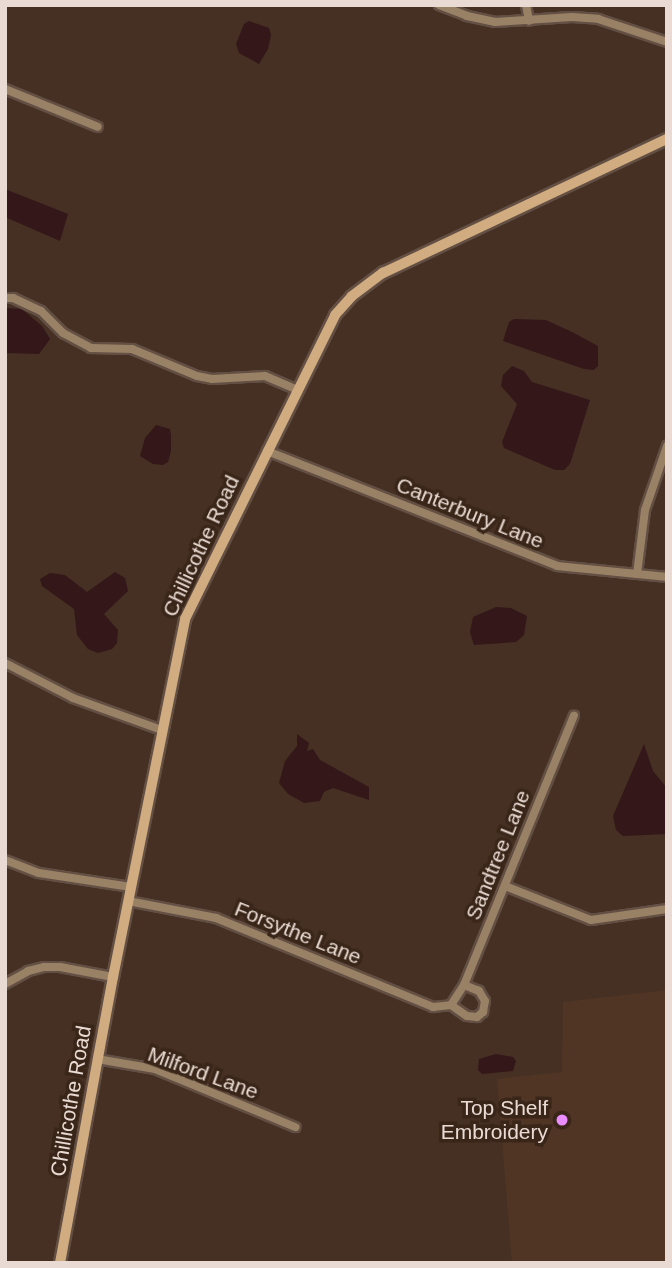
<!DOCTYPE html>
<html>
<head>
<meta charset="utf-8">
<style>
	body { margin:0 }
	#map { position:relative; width:672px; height:1268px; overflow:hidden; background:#453023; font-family:Helvetica,sans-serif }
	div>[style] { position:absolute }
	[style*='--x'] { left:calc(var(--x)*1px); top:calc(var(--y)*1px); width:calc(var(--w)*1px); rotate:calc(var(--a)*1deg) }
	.built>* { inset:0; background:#503524 }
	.water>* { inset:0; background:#341719 }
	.roads { filter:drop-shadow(2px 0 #634f43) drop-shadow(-2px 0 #634f43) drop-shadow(0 2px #634f43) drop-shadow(0 -2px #634f43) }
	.street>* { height:8px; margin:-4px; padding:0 4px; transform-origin:4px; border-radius:4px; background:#998166 }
	.secondary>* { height:10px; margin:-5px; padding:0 5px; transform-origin:5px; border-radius:5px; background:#d1ac80 }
	.dots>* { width:19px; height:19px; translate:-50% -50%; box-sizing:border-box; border:4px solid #3a2619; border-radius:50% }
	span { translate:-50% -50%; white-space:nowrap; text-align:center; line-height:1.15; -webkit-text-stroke:7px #3a2619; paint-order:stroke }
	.street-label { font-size:21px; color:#e9dbd3 }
	.poi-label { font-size:21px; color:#e9dbd3 }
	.right { translate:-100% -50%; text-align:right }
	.frame { position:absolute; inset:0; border:7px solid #e9dbd3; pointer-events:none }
</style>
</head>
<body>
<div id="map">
	<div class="built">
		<div style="clip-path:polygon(667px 990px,667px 1263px,512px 1263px,497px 1079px,562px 1072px,563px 1002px)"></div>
	</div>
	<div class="water">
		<div style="clip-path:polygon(249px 21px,269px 28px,271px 35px,268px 49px,259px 64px,239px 53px,236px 44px,244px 24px)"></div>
		<div style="clip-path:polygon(5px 189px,68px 214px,60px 241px,5px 217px)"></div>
		<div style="clip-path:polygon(5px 308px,22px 309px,42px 326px,50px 339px,39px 354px,5px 353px)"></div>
		<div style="clip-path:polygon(514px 319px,546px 320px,572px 332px,598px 346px,598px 366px,594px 370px,584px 369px,503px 341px,509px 322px)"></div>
		<div style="clip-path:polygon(512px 366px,524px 371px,532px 382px,590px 400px,570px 464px,564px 470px,555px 470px,504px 448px,502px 442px,517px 404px,501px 386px,503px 375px)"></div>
		<div style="clip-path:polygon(156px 425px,170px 429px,171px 435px,171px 451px,168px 462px,163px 465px,153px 464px,140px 456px,145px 438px)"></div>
		<div style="clip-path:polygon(115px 572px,125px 578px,128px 591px,104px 614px,118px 630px,117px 643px,112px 649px,98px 653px,88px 649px,77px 635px,74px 609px,42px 586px,40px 579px,50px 573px,65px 575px,87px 592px)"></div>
		<div style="clip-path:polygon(496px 607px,511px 608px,527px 616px,524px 635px,516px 642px,474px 645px,470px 632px,473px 617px)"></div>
		<div style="clip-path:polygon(297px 734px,309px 743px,307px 751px,313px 749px,320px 760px,369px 787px,369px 800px,333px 788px,324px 792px,320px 801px,304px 803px,288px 794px,279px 783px,285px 761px,297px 746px)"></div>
		<div style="clip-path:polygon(644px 744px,653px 771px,667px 788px,667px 834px,623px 836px,616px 830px,613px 816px)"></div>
		<div style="clip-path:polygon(496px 1054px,513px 1057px,516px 1061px,513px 1071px,482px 1074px,478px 1070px,479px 1059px)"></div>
	</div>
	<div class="roads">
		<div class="street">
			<div style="--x:439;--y:5;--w:30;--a:21"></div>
			<div style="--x:467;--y:16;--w:29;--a:12"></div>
			<div style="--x:495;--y:22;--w:77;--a:-3.7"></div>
			<div style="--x:572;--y:17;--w:26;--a:4"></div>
			<div style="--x:598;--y:19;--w:73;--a:18.4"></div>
			<div style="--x:526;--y:5;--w:16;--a:79"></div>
			<div style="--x:5;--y:89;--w:100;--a:22.2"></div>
			<div style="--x:5;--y:298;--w:8;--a:0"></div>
			<div style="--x:13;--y:298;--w:31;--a:25"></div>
			<div style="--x:41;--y:311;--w:31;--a:45"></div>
			<div style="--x:63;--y:333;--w:32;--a:28"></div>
			<div style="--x:91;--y:348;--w:41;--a:1.4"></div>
			<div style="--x:132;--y:349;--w:70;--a:22.6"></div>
			<div style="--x:197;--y:376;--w:15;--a:11"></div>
			<div style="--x:212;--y:379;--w:53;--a:-3.2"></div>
			<div style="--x:265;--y:376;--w:36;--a:23"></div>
			<div style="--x:267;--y:451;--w:312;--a:21.6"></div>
			<div style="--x:557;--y:566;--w:111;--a:5.7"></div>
			<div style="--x:637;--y:574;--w:64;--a:-82.9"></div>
			<div style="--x:645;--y:510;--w:68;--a:-71"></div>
			<div style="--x:5;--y:663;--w:76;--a:27.2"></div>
			<div style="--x:73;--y:698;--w:95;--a:19.8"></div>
			<div style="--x:5;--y:860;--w:36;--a:21"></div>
			<div style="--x:39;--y:873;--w:93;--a:8.7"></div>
			<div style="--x:505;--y:886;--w:92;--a:21.6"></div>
			<div style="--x:591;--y:920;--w:77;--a:-8.2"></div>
			<div style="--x:128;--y:901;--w:90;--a:10.9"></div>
			<div style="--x:216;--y:918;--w:235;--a:22.3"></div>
			<div style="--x:433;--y:1007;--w:18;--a:-6"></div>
			<div style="--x:5;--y:984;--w:26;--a:-29"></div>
			<div style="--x:28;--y:971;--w:16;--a:-14"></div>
			<div style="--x:44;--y:967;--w:16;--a:0"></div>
			<div style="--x:60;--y:967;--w:54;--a:10.7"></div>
			<div style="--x:451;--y:1005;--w:24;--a:-57"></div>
			<div style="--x:464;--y:985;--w:291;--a:-67.8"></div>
			<div style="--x:451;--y:1005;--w:19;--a:35"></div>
			<div style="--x:467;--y:1016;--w:10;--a:6"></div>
			<div style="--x:477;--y:1017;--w:8;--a:-40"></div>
			<div style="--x:483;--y:1012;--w:11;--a:-80"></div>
			<div style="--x:485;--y:1001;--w:12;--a:-121"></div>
			<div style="--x:479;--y:991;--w:16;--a:-158"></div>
			<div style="--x:97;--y:1059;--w:59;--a:9.8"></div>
			<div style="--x:155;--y:1069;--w:152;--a:22.5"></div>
		</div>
		<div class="secondary">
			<div style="--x:60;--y:1263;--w:291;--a:-79.5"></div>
			<div style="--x:113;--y:977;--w:365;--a:-78.6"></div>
			<div style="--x:185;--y:619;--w:339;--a:-63.7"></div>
			<div style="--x:335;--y:315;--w:25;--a:-48"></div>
			<div style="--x:352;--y:296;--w:39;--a:-37"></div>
			<div style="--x:383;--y:273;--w:314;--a:-25.3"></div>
		</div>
	</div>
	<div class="dots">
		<div style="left:562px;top:1120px;background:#e98dfe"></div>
	</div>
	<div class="street-label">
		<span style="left:470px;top:513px;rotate:22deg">Canterbury Lane</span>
		<span style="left:201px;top:546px;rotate:-65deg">Chillicothe Road</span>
		<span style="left:498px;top:855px;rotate:-68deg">Sandtree Lane</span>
		<span style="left:298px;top:933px;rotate:22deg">Forsythe Lane</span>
		<span style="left:203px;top:1073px;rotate:20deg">Milford Lane</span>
		<span style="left:71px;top:1101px;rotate:-80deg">Chillicothe Road</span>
	</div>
	<div class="poi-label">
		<span class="right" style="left:548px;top:1120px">Top Shelf<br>Embroidery</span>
	</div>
	<div class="frame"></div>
</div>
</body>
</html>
